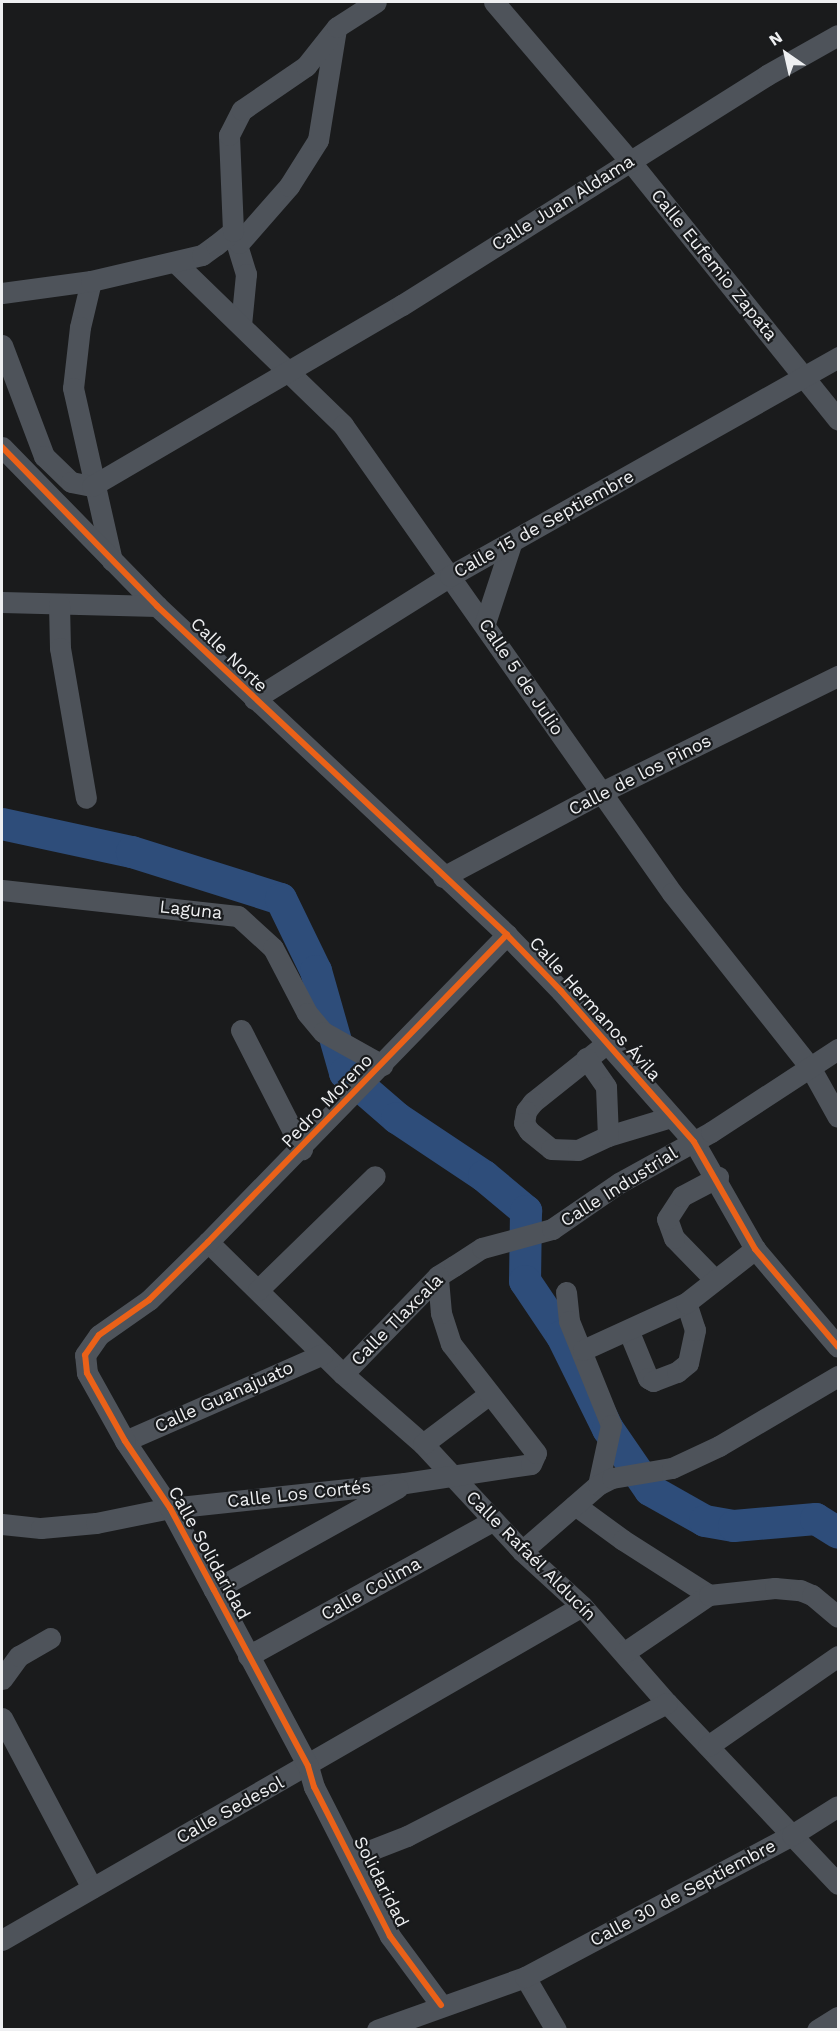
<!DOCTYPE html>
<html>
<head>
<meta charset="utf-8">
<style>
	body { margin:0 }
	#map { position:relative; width:840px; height:2031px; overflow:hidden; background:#1a1b1c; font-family:"Work Sans",sans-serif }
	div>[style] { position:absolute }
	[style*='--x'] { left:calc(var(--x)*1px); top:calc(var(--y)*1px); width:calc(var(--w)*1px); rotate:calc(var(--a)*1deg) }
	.river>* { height:32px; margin:-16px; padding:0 16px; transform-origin:16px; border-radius:16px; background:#2e4d7a }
	.minor>* { height:21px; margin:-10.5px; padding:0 10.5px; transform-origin:10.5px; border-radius:10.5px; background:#4e535a }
	.cycleway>* { height:6px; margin:-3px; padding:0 3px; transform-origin:3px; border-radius:3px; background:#ea6118 }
	span { translate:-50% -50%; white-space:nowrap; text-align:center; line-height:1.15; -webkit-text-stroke:4.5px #191b1d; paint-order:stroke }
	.street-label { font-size:18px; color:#eeeff1 }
	.frame { position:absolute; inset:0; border:3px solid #eeeff1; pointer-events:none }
	.north { position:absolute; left:756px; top:24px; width:60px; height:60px; -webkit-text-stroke:4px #191b1d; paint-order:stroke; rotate:326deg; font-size:16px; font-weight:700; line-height:24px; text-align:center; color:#eeeff1 }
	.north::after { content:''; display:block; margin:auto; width:21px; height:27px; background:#eeeff1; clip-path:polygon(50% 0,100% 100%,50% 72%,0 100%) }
</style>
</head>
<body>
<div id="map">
	<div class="river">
		<div style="--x:2;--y:824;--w:133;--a:12.2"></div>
		<div style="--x:132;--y:852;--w:156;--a:17.5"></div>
		<div style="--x:281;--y:899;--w:80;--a:64.1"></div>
		<div style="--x:316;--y:971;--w:106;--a:74.1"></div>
		<div style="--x:345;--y:1073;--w:69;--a:40.9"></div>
		<div style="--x:397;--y:1118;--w:105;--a:33.7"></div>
		<div style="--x:484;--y:1176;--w:55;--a:39.8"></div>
		<div style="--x:526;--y:1211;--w:70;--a:90.8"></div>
		<div style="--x:525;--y:1281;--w:66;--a:56.1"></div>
		<div style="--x:562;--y:1336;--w:104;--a:63.7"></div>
		<div style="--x:608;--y:1429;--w:74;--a:55.5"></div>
		<div style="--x:650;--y:1490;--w:63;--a:29.4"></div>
		<div style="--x:705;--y:1521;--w:29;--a:10"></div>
		<div style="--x:734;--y:1526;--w:82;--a:-4.9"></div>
		<div style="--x:816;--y:1519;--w:26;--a:32"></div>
	</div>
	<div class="minor">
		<div style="--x:494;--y:2;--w:209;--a:49.5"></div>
		<div style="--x:630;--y:161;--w:332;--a:51.2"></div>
		<div style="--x:233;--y:232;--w:44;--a:72.8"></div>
		<div style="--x:246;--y:274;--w:51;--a:95.6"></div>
		<div style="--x:239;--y:243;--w:76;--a:-48.7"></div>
		<div style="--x:289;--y:186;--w:54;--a:-57.8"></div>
		<div style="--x:318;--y:140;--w:112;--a:-80.8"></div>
		<div style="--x:175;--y:262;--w:234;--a:44.1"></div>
		<div style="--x:343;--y:425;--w:572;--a:54.89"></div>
		<div style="--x:672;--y:893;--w:222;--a:51.6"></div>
		<div style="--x:810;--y:1067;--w:57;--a:60.8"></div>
		<div style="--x:91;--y:281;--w:47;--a:103.4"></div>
		<div style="--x:80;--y:327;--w:61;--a:96.5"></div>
		<div style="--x:73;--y:388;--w:177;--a:77.3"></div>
		<div style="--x:2;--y:293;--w:90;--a:-7.7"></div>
		<div style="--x:91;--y:281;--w:114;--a:-13.2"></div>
		<div style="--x:202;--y:255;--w:17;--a:-36"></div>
		<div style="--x:216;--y:245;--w:22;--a:-39"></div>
		<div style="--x:233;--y:231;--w:96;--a:-92.4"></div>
		<div style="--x:229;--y:135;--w:28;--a:-63"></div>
		<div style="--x:242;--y:110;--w:78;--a:-34.5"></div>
		<div style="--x:306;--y:66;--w:50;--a:-51.5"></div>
		<div style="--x:337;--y:27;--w:46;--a:-32.7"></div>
		<div style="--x:2;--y:345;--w:119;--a:69.3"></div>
		<div style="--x:44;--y:456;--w:37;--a:44"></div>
		<div style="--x:71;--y:482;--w:21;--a:11"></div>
		<div style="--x:92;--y:486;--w:359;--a:-30.3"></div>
		<div style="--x:402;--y:305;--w:431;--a:-32.2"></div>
		<div style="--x:767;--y:75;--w:81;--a:-29.4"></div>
		<div style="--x:2;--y:447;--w:222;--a:45.7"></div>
		<div style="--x:157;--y:606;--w:480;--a:43.2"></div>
		<div style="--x:507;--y:935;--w:78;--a:46"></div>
		<div style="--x:561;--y:991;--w:201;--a:48.6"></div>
		<div style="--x:694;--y:1142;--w:123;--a:60.3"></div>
		<div style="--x:755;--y:1249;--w:128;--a:49.7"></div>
		<div style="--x:2;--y:602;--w:155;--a:1.5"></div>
		<div style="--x:59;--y:604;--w:44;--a:88.7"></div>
		<div style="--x:60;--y:648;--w:152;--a:80.2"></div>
		<div style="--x:485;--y:623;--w:86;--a:-71.8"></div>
		<div style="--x:254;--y:699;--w:231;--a:-32.1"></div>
		<div style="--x:450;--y:576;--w:446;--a:-29.4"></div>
		<div style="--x:443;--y:877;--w:180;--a:-28.1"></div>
		<div style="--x:602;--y:792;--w:263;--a:-26.2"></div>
		<div style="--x:2;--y:890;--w:237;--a:6.3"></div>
		<div style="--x:238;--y:916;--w:47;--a:42.4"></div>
		<div style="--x:273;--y:948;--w:73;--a:62.4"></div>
		<div style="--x:307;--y:1013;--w:25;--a:50"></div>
		<div style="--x:323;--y:1032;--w:68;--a:29.2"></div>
		<div style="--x:241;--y:1030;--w:134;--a:62.9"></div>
		<div style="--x:607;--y:1043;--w:95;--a:141.4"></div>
		<div style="--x:533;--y:1102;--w:11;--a:128"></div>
		<div style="--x:526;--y:1111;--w:12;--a:99"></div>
		<div style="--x:524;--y:1123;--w:9;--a:58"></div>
		<div style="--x:529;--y:1131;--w:28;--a:39"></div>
		<div style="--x:551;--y:1149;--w:27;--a:2"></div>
		<div style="--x:578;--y:1150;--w:33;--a:-25"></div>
		<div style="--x:608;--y:1136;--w:66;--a:-16.8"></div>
		<div style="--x:586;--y:1058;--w:35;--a:55"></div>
		<div style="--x:606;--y:1087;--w:49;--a:87.7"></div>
		<div style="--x:208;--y:1242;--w:189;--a:44.4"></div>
		<div style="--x:343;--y:1374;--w:106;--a:41.2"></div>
		<div style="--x:423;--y:1444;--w:146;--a:47.2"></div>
		<div style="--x:522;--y:1551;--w:81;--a:42.5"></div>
		<div style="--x:582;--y:1606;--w:129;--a:48.8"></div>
		<div style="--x:667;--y:1703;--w:249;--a:46.6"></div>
		<div style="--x:714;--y:1279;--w:57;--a:-134.3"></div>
		<div style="--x:674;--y:1238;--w:20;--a:-110"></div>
		<div style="--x:667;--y:1219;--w:27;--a:-57"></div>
		<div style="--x:682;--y:1196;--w:41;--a:-27.8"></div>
		<div style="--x:258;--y:1290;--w:163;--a:-44.3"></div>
		<div style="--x:566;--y:1292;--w:29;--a:84"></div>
		<div style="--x:569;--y:1321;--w:112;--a:68"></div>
		<div style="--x:611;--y:1425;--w:61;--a:102.2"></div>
		<div style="--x:629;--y:1332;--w:50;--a:67.6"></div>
		<div style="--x:648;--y:1378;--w:6;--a:31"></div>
		<div style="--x:653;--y:1381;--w:26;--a:-21"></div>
		<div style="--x:677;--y:1372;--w:14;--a:-39"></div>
		<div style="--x:688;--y:1363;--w:34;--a:-78"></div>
		<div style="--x:695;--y:1330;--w:28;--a:-108"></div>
		<div style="--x:583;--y:1350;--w:113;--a:-24.5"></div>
		<div style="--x:686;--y:1303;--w:88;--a:-38"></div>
		<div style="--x:343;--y:1374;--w:136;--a:-45.9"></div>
		<div style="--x:438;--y:1276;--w:19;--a:-32"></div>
		<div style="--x:454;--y:1266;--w:33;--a:-33"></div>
		<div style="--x:482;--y:1248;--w:73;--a:-15.2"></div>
		<div style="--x:552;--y:1229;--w:81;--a:-34.5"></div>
		<div style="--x:619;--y:1183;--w:105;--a:-29"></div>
		<div style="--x:711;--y:1132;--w:152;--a:-33.2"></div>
		<div style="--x:125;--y:1441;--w:216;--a:-23.7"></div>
		<div style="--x:423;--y:1444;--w:81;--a:-37"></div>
		<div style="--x:575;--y:1505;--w:59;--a:36.1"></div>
		<div style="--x:623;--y:1540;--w:102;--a:32.6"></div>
		<div style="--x:2;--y:1524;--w:39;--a:6"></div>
		<div style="--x:41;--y:1528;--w:55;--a:-5.2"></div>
		<div style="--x:96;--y:1523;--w:76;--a:-11.5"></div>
		<div style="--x:170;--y:1508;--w:236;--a:-6.1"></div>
		<div style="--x:405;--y:1483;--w:127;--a:-8.6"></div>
		<div style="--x:531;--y:1464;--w:12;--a:-66"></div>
		<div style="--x:536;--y:1453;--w:138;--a:-127.9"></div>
		<div style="--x:451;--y:1344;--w:33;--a:-108"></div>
		<div style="--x:441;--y:1313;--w:37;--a:-95"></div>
		<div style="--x:522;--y:1551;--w:101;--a:-41"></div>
		<div style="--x:598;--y:1485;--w:16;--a:-27"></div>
		<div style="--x:612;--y:1478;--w:61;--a:-9.5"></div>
		<div style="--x:672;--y:1468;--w:52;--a:-25.1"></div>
		<div style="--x:719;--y:1446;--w:138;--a:-30.5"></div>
		<div style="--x:214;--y:1590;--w:210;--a:-29.1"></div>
		<div style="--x:625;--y:1652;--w:102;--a:-34.2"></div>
		<div style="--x:709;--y:1595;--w:66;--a:-6.1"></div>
		<div style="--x:775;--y:1588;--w:25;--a:5"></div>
		<div style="--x:800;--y:1590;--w:13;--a:23"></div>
		<div style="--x:812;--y:1595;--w:34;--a:40"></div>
		<div style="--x:248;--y:1656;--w:280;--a:-28.9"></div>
		<div style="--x:2;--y:1679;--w:29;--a:-54"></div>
		<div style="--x:19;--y:1656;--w:36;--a:-30"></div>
		<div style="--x:2;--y:1718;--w:192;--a:62.1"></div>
		<div style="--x:708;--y:1746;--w:158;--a:-34.7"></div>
		<div style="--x:353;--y:1857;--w:58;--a:-21.3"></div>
		<div style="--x:407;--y:1836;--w:292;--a:-27.1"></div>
		<div style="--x:2;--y:1940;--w:669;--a:-29.94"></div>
		<div style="--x:525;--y:1977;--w:61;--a:59.7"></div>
		<div style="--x:441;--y:2005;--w:86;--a:-126.5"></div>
		<div style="--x:390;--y:1936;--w:167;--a:-117"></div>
		<div style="--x:314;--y:1787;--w:22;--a:-106"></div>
		<div style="--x:308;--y:1766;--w:200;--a:-118.1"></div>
		<div style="--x:214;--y:1590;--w:93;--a:-118.2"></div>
		<div style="--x:170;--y:1508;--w:81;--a:-123.9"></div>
		<div style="--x:125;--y:1441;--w:78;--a:-119.2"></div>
		<div style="--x:87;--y:1373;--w:18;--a:-96"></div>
		<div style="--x:85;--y:1355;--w:24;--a:-55"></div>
		<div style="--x:99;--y:1335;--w:61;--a:-35"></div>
		<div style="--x:149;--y:1300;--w:83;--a:-44.5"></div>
		<div style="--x:208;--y:1242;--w:429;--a:-45.8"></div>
		<div style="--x:377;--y:2030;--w:157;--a:-19.7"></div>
		<div style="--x:525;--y:1977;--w:302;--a:-28"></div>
		<div style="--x:792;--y:1835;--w:54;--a:-32.2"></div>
		<div style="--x:817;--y:2030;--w:25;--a:-32"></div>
	</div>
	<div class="cycleway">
		<div style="--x:2;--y:447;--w:222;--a:45.7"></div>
		<div style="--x:157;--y:606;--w:480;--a:43.2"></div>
		<div style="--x:507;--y:935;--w:78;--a:46"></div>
		<div style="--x:561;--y:991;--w:201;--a:48.6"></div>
		<div style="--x:694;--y:1142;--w:123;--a:60.3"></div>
		<div style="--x:755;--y:1249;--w:128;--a:49.7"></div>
		<div style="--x:441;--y:2005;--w:86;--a:-126.5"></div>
		<div style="--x:390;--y:1936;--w:167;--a:-117"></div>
		<div style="--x:314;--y:1787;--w:22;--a:-106"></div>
		<div style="--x:308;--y:1766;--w:200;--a:-118.1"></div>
		<div style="--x:214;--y:1590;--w:93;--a:-118.2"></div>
		<div style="--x:170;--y:1508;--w:81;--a:-123.9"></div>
		<div style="--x:125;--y:1441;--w:78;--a:-119.2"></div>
		<div style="--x:87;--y:1373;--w:18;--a:-96"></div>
		<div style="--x:85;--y:1355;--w:24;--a:-55"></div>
		<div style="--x:99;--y:1335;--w:61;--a:-35"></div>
		<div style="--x:149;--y:1300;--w:83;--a:-44.5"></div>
		<div style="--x:208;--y:1242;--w:429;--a:-45.8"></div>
	</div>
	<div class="street-label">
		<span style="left:563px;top:203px;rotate:-32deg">Calle Juan Aldama</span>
		<span style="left:714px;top:265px;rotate:51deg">Calle Eufemio Zapata</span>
		<span style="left:544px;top:524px;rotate:-29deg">Calle 15 de Septiembre</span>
		<span style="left:229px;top:655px;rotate:44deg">Calle Norte</span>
		<span style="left:521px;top:677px;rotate:56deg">Calle 5 de Julio</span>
		<span style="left:640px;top:775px;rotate:-27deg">Calle de los Pinos</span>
		<span style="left:191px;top:910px;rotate:6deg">Laguna</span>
		<span style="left:595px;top:1009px;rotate:48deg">Calle Hermanos Ávila</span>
		<span style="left:327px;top:1101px;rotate:-46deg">Pedro Moreno</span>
		<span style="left:619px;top:1187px;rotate:-32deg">Calle Industrial</span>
		<span style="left:397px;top:1320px;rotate:-45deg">Calle Tlaxcala</span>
		<span style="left:224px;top:1397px;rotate:-24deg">Calle Guanajuato</span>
		<span style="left:299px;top:1494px;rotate:-6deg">Calle Los Cortés</span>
		<span style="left:209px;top:1553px;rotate:61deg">Calle Solidaridad</span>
		<span style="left:531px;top:1556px;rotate:45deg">Calle Rafaél Alducín</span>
		<span style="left:371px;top:1589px;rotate:-29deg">Calle Colima</span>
		<span style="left:230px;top:1810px;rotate:-29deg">Calle Sedesol</span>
		<span style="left:381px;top:1882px;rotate:63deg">Solidaridad</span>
		<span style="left:683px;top:1893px;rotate:-28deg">Calle 30 de Septiembre</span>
	</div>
	<div class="frame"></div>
	<div class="north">N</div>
</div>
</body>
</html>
